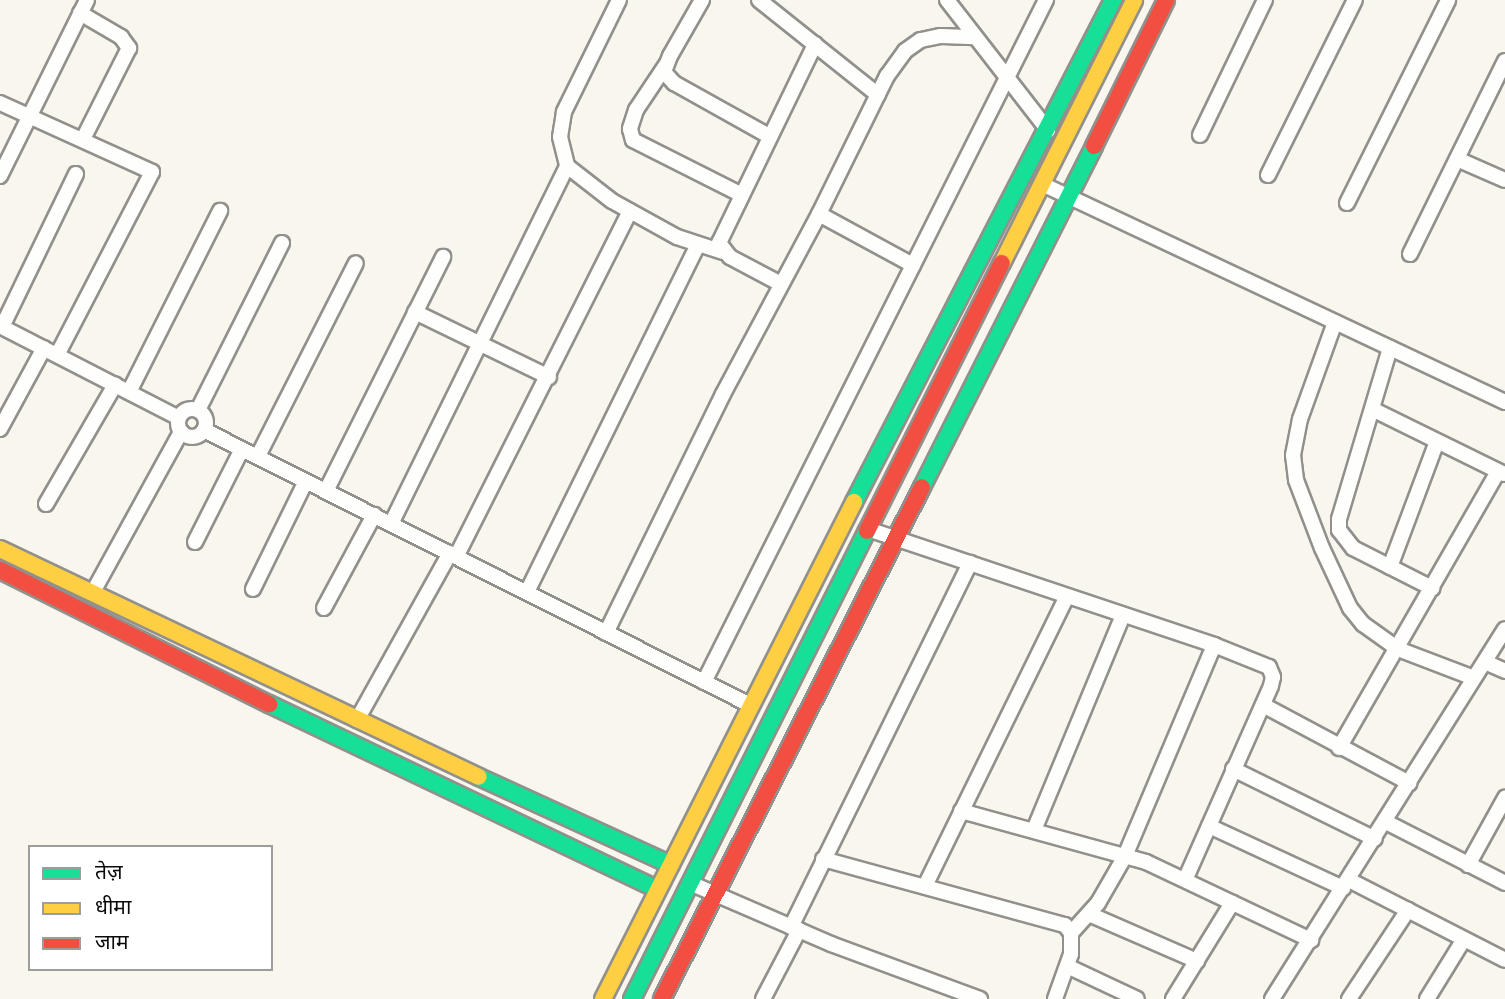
<!DOCTYPE html>
<html>
<head>
<meta charset="utf-8">
<style>
	body { margin:0 }
	#map { position:relative; width:1505px; height:999px; overflow:hidden; background:#f9f6ed; font-family:"Crimson Pro","Noto Sans Devanagari",serif }
	div>[style] { position:absolute }
	.roads { filter:drop-shadow(2px 0 #92908c) drop-shadow(-2px 0 #92908c) drop-shadow(0 2px #92908c) drop-shadow(0 -2px #92908c) }
	.street>* { height:14px; margin:-7px; padding:0 7px; transform-origin:7px; border-radius:7px; background:#fefefc }
	.street>.ring { margin:-7px; padding:0; box-sizing:content-box; background:none; border:14px solid #fefefc; border-radius:50% }
	.fast>* { height:16px; margin:-8px; padding:0 8px; transform-origin:8px; border-radius:8px; background:#16e098 }
	.slow>* { height:16px; margin:-8px; padding:0 8px; transform-origin:8px; border-radius:8px; background:#ffcf43 }
	.jam>* { height:16px; margin:-8px; padding:0 8px; transform-origin:8px; border-radius:8px; background:#f24e42 }
	span { translate:-50% -50%; white-space:nowrap; text-align:center; line-height:1.15; -webkit-text-stroke:7px #fff; paint-order:stroke }
	.legend { position:absolute; left:28px; top:845px; width:245px; height:126px; box-sizing:border-box; background:#fff; border:2px solid #9d9d9d; margin:0; padding:9px 12px; list-style:none; font-size:21px; color:#0a0a0a }
	.legend li { display:flex; align-items:center; gap:14px; height:35px }
	.legend b { width:35px; border:2px solid #9d9d9d }
</style>
</head>
<body>
<div id="map">
	<div class="roads">
		<div class="street">
			<i style="left:619px;top:0;width:125px;rotate:116.2deg"></i>
			<i style="left:564px;top:112px;width:25px;rotate:99deg"></i>
			<i style="left:560px;top:137px;width:30px;rotate:76deg"></i>
			<i style="left:567px;top:166px;width:57px;rotate:37.9deg"></i>
			<i style="left:612px;top:201px;width:74px;rotate:29deg"></i>
			<i style="left:677px;top:237px;width:48px;rotate:18.1deg"></i>
			<i style="left:702px;top:0;width:64px;rotate:119.7deg"></i>
			<i style="left:670px;top:56px;width:17px;rotate:111deg"></i>
			<i style="left:664px;top:72px;width:15px;rotate:48deg"></i>
			<i style="left:674px;top:83px;width:109px;rotate:29.2deg"></i>
			<i style="left:759px;top:0;width:152px;rotate:38.6deg"></i>
			<i style="left:947px;top:0;width:165px;rotate:52.2deg"></i>
			<i style="left:80px;top:13px;width:48px;rotate:30.3deg"></i>
			<i style="left:121px;top:37px;width:14px;rotate:54deg"></i>
			<i style="left:129px;top:48px;width:102px;rotate:116.8deg"></i>
			<i style="left:666px;top:65px;width:54px;rotate:123.7deg"></i>
			<i style="left:636px;top:110px;width:20px;rotate:108deg"></i>
			<i style="left:630px;top:129px;width:11px;rotate:75deg"></i>
			<i style="left:633px;top:140px;width:120px;rotate:26.8deg"></i>
			<i style="left:0;top:103px;width:167px;rotate:24.4deg"></i>
			<i style="left:152px;top:172px;width:206px;rotate:117.4deg"></i>
			<i style="left:1200px;top:135px;width:150px;rotate:-64.3deg"></i>
			<i style="left:1457px;top:159px;width:52px;rotate:23.6deg"></i>
			<i style="left:1268px;top:175px;width:195px;rotate:-63.6deg"></i>
			<i style="left:0;top:176px;width:196px;rotate:-63.7deg"></i>
			<i style="left:1042px;top:184px;width:512px;rotate:25.21deg"></i>
			<i style="left:1347px;top:203px;width:227px;rotate:-63.5deg"></i>
			<i style="left:819px;top:214px;width:107px;rotate:28.5deg"></i>
			<i style="left:1410px;top:254px;width:215px;rotate:-63.8deg"></i>
			<i style="left:781px;top:284px;width:58px;rotate:-152.1deg"></i>
			<i style="left:730px;top:257px;width:18px;rotate:-128deg"></i>
			<i style="left:719px;top:243px;width:221px;rotate:-64.2deg"></i>
			<i style="left:415px;top:312px;width:149px;rotate:25.9deg"></i>
			<i style="left:1335px;top:322px;width:103px;rotate:109.8deg"></i>
			<i style="left:1300px;top:419px;width:37px;rotate:101deg"></i>
			<i style="left:1293px;top:455px;width:25px;rotate:83deg"></i>
			<i style="left:1296px;top:480px;width:73px;rotate:69.1deg"></i>
			<i style="left:1322px;top:548px;width:66px;rotate:65deg"></i>
			<i style="left:1350px;top:608px;width:21px;rotate:51deg"></i>
			<i style="left:1363px;top:624px;width:43px;rotate:35.5deg"></i>
			<i style="left:1398px;top:649px;width:81px;rotate:20.9deg"></i>
			<i style="left:0;top:326px;width:201px;rotate:27.2deg"></i>
			<i style="left:2px;top:327px;width:170px;rotate:-64.2deg"></i>
			<i style="left:1390px;top:348px;width:178px;rotate:106.6deg"></i>
			<i style="left:1339px;top:519px;width:11px;rotate:90deg"></i>
			<i style="left:1339px;top:530px;width:23px;rotate:52deg"></i>
			<i style="left:1353px;top:548px;width:89px;rotate:26.9deg"></i>
			<i style="left:129px;top:392px;width:203px;rotate:-63.3deg"></i>
			<i class="ring" style="left:178px;top:409px;width:14px;height:14px"></i>
			<i style="left:1372px;top:409px;width:147px;rotate:26.2deg"></i>
			<i style="left:198px;top:410px;width:187px;rotate:-63.3deg"></i>
			<i style="left:0;top:429px;width:92px;rotate:-61.5deg"></i>
			<i style="left:204px;top:430px;width:611px;rotate:26.73deg"></i>
			<i style="left:258px;top:456px;width:216px;rotate:-63.1deg"></i>
			<i style="left:326px;top:491px;width:262px;rotate:-63.4deg"></i>
			<i style="left:46px;top:504px;width:138px;rotate:-59.9deg"></i>
			<i style="left:391px;top:524px;width:399px;rotate:-63.8deg"></i>
			<i style="left:868px;top:529px;width:365px;rotate:18.5deg"></i>
			<i style="left:1214px;top:645px;width:59px;rotate:21.8deg"></i>
			<i style="left:1269px;top:667px;width:11px;rotate:68deg"></i>
			<i style="left:1273px;top:677px;width:9px;rotate:103deg"></i>
			<i style="left:1271px;top:686px;width:212px;rotate:113.9deg"></i>
			<i style="left:195px;top:542px;width:104px;rotate:-63.2deg"></i>
			<i style="left:456px;top:557px;width:387px;rotate:-63.3deg"></i>
			<i style="left:1390px;top:567px;width:134px;rotate:-69.5deg"></i>
			<i style="left:253px;top:589px;width:120px;rotate:-63.9deg"></i>
			<i style="left:93px;top:592px;width:183px;rotate:-61.2deg"></i>
			<i style="left:527px;top:592px;width:386px;rotate:-63.8deg"></i>
			<i style="left:324px;top:608px;width:106px;rotate:-61.7deg"></i>
			<i style="left:606px;top:633px;width:266px;rotate:-63.9deg"></i>
			<i style="left:723px;top:394px;width:204px;rotate:-61.9deg"></i>
			<i style="left:819px;top:214px;width:154px;rotate:-63.8deg"></i>
			<i style="left:887px;top:76px;width:31px;rotate:-54deg"></i>
			<i style="left:905px;top:51px;width:19px;rotate:-35deg"></i>
			<i style="left:921px;top:40px;width:19px;rotate:-12deg"></i>
			<i style="left:940px;top:36px;width:35px;rotate:2deg"></i>
			<i style="left:1485px;top:662px;width:22px;rotate:24deg"></i>
			<i style="left:704px;top:682px;width:763px;rotate:-63.37deg"></i>
			<i style="left:1263px;top:705px;width:166px;rotate:28.1deg"></i>
			<i style="left:357px;top:720px;width:191px;rotate:-60.9deg"></i>
			<i style="left:1339px;top:748px;width:319px;rotate:-60.1deg"></i>
			<i style="left:1233px;top:769px;width:158px;rotate:26.2deg"></i>
			<i style="left:961px;top:811px;width:192px;rotate:15.4deg"></i>
			<i style="left:1146px;top:862px;width:183px;rotate:25.3deg"></i>
			<i style="left:1386px;top:822px;width:134px;rotate:27.1deg"></i>
			<i style="left:1209px;top:826px;width:148px;rotate:24.8deg"></i>
			<i style="left:1034px;top:830px;width:233px;rotate:-67.5deg"></i>
			<i style="left:823px;top:859px;width:251px;rotate:15.3deg"></i>
			<i style="left:1065px;top:925px;width:10px;rotate:53deg"></i>
			<i style="left:1071px;top:933px;width:21px;rotate:90deg"></i>
			<i style="left:1071px;top:954px;width:48px;rotate:109.6deg"></i>
			<i style="left:1468px;top:865px;width:77px;rotate:-61.1deg"></i>
			<i style="left:1349px;top:880px;width:175px;rotate:27.1deg"></i>
			<i style="left:690px;top:883px;width:154px;rotate:23.4deg"></i>
			<i style="left:831px;top:944px;width:159px;rotate:20.3deg"></i>
			<i style="left:925px;top:886px;width:323px;rotate:-63.9deg"></i>
			<i style="left:1089px;top:914px;width:118px;rotate:23.5deg"></i>
			<i style="left:791px;top:927px;width:406px;rotate:-63.8deg"></i>
			<i style="left:1071px;top:933px;width:40px;rotate:-48deg"></i>
			<i style="left:1098px;top:903px;width:54px;rotate:-60.1deg"></i>
			<i style="left:1125px;top:856px;width:229px;rotate:-67.1deg"></i>
			<i style="left:1067px;top:966px;width:77px;rotate:25.2deg"></i>
			<i style="left:763px;top:999px;width:78px;rotate:-62.4deg"></i>
			<i style="left:1173px;top:999px;width:113px;rotate:-58.4deg"></i>
			<i style="left:1272px;top:999px;width:437px;rotate:-57.8deg"></i>
			<i style="left:1349px;top:999px;width:107px;rotate:-56.5deg"></i>
			<i style="left:1427px;top:999px;width:70px;rotate:-58.3deg"></i>
		</div>
		<div class="fast">
			<i style="left:922px;top:487px;width:382px;rotate:-63.2deg"></i>
			<i style="left:854px;top:502px;width:565px;rotate:-62.71deg"></i>
			<i style="left:269px;top:704px;width:430px;rotate:25.5deg"></i>
			<i style="left:479px;top:777px;width:211px;rotate:24.6deg"></i>
			<i style="left:632px;top:999px;width:524px;rotate:-63.34deg"></i>
		</div>
		<div class="slow">
			<i style="left:1002px;top:263px;width:294px;rotate:-63.3deg"></i>
			<i style="left:0;top:549px;width:530px;rotate:25.45deg"></i>
			<i style="left:603px;top:999px;width:557px;rotate:-63.2deg"></i>
		</div>
		<div class="jam">
			<i style="left:1094px;top:146px;width:163px;rotate:-63.7deg"></i>
			<i style="left:867px;top:531px;width:300px;rotate:-63.3deg"></i>
			<i style="left:0;top:570px;width:301px;rotate:26.5deg"></i>
			<i style="left:662px;top:999px;width:574px;rotate:-63.08deg"></i>
		</div>
	</div>
	<ul class="legend">
	<li><b style="height:9px;background:#16e098"></b>तेज़</li>
	<li><b style="height:9px;background:#ffcf43"></b>धीमा</li>
	<li><b style="height:9px;background:#f24e42"></b>जाम</li>
	</ul>
</div>
</body>
</html>
